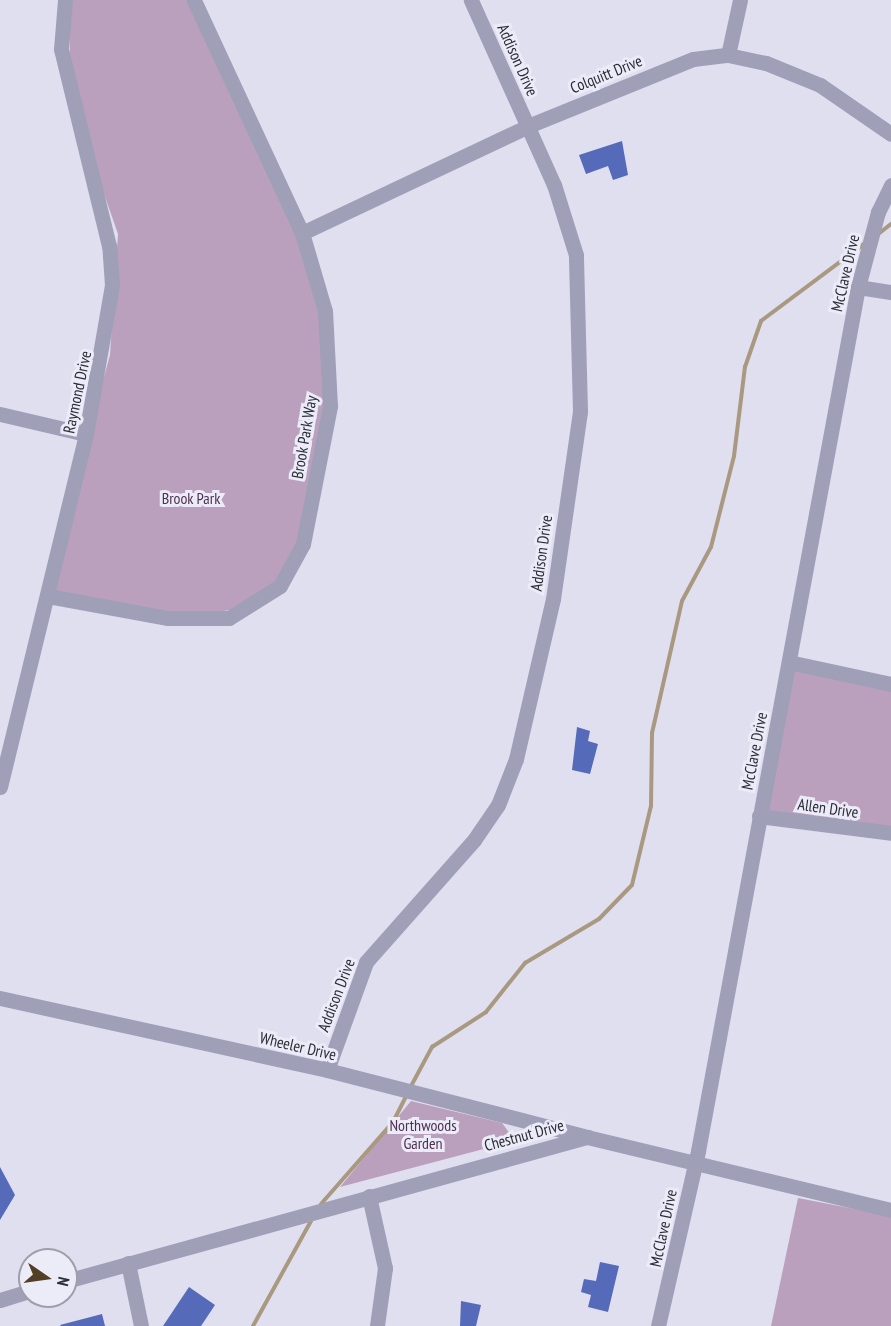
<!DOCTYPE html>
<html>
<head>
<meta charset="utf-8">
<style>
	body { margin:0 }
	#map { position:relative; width:891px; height:1326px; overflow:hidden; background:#e0dff0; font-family:"PT Sans Narrow",sans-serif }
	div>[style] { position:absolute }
	.green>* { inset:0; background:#baa0bd }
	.stream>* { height:4px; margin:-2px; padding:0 2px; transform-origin:2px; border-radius:2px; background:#aa9981 }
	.building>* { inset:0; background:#556ab8 }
	.minor>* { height:15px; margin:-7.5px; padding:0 7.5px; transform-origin:7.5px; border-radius:7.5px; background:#9f9fb8 }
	span { translate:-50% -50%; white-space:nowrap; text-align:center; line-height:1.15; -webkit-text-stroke:6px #ecebf8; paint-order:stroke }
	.street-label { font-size:16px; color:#2a2c36 }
	.park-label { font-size:16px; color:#4e3151 }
	.north { position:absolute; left:18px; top:1248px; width:60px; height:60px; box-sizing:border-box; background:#ecebf8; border:2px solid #9e9faa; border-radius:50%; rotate:103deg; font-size:16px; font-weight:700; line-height:24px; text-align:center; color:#2a2c36 }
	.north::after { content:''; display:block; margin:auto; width:21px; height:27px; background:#524024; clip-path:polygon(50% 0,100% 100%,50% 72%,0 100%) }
</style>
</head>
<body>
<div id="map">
	<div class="green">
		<i style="clip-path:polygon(69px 0,193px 0,269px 167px,328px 318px,331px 406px,296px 562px,247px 608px,175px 617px,45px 593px,110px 355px,118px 234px,87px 145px,70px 61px)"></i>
		<i style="clip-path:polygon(788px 666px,891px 684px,891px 832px,757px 819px)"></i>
		<i style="clip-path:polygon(411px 1101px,502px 1123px,511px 1135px,495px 1146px,340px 1187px)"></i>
		<i style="clip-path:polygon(798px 1198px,891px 1216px,891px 1326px,771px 1326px)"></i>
	</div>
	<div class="stream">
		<i style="left:877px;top:235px;width:18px;rotate:-38deg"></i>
		<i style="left:410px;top:1088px;width:47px;rotate:-61.8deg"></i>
		<i style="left:432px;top:1047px;width:64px;rotate:-32.9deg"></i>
		<i style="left:486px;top:1012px;width:63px;rotate:-51.5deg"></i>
		<i style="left:525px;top:963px;width:86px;rotate:-30.7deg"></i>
		<i style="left:599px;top:919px;width:47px;rotate:-45.9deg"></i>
		<i style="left:632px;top:885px;width:81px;rotate:-76.5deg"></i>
		<i style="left:651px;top:806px;width:73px;rotate:-89.2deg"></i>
		<i style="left:652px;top:733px;width:135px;rotate:-77.2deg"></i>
		<i style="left:682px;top:601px;width:61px;rotate:-61.8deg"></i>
		<i style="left:711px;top:547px;width:94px;rotate:-75.8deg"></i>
		<i style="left:734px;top:456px;width:90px;rotate:-83deg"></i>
		<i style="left:745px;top:367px;width:49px;rotate:-70.8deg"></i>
		<i style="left:761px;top:321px;width:129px;rotate:-36.8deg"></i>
		<i style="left:321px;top:1204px;width:109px;rotate:-48.7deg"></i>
		<i style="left:393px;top:1122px;width:30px;rotate:-63deg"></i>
		<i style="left:253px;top:1326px;width:120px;rotate:-61.1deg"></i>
	</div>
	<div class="building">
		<i style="clip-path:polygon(622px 141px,628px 175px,613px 180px,608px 166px,586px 174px,579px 155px)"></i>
		<i style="clip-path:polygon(577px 727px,590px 731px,588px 741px,598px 744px,590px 774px,572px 770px)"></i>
		<i style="clip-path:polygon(0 1167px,15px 1195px,0 1220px)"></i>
		<i style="clip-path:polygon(600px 1262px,619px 1266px,608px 1312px,588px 1307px,591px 1295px,581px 1292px,584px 1279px,596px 1281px)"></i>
		<i style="clip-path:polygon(189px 1287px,215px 1305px,201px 1326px,163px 1326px)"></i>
		<i style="clip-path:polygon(461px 1301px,481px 1305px,476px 1326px,460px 1326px)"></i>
		<i style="clip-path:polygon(102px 1314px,105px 1326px,61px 1326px,60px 1325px)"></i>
	</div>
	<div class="minor">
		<i style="left:728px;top:55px;width:56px;rotate:-77.7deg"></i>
		<i style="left:302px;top:233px;width:250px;rotate:-25.3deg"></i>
		<i style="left:528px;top:126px;width:178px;rotate:-22.1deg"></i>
		<i style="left:693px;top:59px;width:35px;rotate:-7deg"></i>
		<i style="left:728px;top:55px;width:39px;rotate:12deg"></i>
		<i style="left:766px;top:63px;width:58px;rotate:22.2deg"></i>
		<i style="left:820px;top:85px;width:86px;rotate:34.6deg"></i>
		<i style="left:858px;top:287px;width:33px;rotate:9deg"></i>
		<i style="left:0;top:414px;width:88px;rotate:13.1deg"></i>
		<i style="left:48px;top:596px;width:122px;rotate:10.4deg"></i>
		<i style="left:168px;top:618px;width:61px"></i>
		<i style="left:229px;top:618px;width:60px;rotate:-32.1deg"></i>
		<i style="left:280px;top:586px;width:48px;rotate:-61.3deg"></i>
		<i style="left:303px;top:544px;width:141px;rotate:-78.9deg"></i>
		<i style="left:330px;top:406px;width:95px;rotate:-93deg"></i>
		<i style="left:325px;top:311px;width:81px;rotate:-106.4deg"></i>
		<i style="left:302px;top:233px;width:257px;rotate:-114.9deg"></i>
		<i style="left:789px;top:662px;width:104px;rotate:12.2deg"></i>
		<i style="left:0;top:787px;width:363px;rotate:-76.3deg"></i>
		<i style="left:86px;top:434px;width:151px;rotate:-80.1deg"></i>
		<i style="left:112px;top:285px;width:39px;rotate:-94deg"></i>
		<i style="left:109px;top:246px;width:203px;rotate:-103.7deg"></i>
		<i style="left:61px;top:49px;width:49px;rotate:-85.3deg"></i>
		<i style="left:759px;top:816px;width:133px;rotate:7.3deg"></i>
		<i style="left:0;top:998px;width:335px;rotate:12.4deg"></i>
		<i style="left:327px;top:1070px;width:265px;rotate:14.4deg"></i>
		<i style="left:327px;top:1070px;width:115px;rotate:-70.1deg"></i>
		<i style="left:366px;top:962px;width:163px;rotate:-48.5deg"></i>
		<i style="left:474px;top:840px;width:42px;rotate:-55.6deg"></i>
		<i style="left:498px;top:805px;width:49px;rotate:-68.6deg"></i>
		<i style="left:516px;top:759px;width:164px;rotate:-77deg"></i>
		<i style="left:553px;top:599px;width:190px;rotate:-81.8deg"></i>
		<i style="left:580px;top:411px;width:156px;rotate:-91.5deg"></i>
		<i style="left:576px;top:255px;width:73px;rotate:-107.4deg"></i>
		<i style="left:554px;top:185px;width:203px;rotate:-114.2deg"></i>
		<i style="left:369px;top:1196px;width:74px;rotate:77.5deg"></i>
		<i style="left:385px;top:1268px;width:59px;rotate:97.9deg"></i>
		<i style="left:128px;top:1263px;width:64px;rotate:78.3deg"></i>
		<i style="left:66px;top:1281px;width:541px;rotate:-15.45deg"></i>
		<i style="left:587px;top:1137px;width:313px;rotate:13.5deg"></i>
		<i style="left:0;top:1300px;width:31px;rotate:-17deg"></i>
		<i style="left:658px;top:1326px;width:180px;rotate:-77.1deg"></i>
		<i style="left:698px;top:1151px;width:879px;rotate:-79.51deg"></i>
		<i style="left:858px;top:287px;width:78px;rotate:-75.1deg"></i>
		<i style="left:878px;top:212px;width:30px;rotate:-64deg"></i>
	</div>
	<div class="street-label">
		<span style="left:518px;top:60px;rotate:66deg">Addison Drive</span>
		<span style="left:606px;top:74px;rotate:-22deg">Colquitt Drive</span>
		<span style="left:845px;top:273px;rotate:-77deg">McClave Drive</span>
		<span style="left:77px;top:392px;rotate:-78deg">Raymond Drive</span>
		<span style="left:304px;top:437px;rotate:-80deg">Brook Park Way</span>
		<span style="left:541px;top:553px;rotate:-82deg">Addison Drive</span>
		<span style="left:754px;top:751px;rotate:-79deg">McClave Drive</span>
		<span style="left:828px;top:808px;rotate:8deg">Allen Drive</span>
		<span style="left:336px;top:995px;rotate:-69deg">Addison Drive</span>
		<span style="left:298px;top:1046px;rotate:13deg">Wheeler Drive</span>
		<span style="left:524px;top:1135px;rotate:-15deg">Chestnut Drive</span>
		<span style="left:663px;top:1228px;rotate:-78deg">McClave Drive</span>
	</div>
	<div class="park-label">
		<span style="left:191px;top:498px">Brook Park</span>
		<span style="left:423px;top:1134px">Northwoods<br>Garden</span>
	</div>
	<div class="north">N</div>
</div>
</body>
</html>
